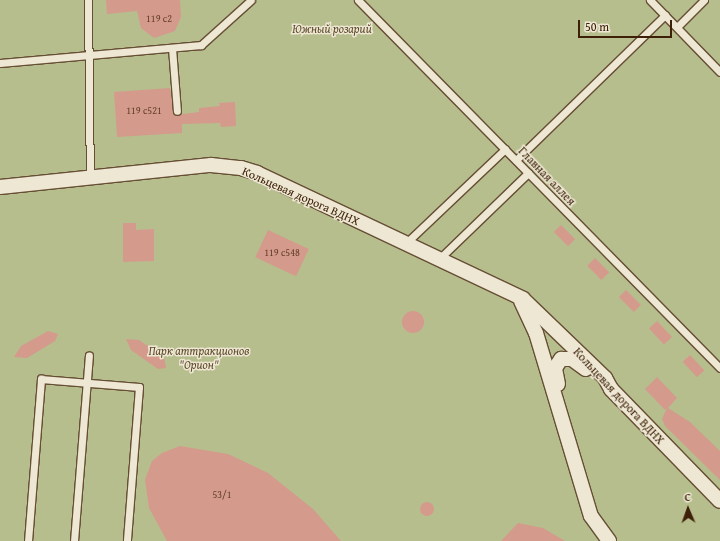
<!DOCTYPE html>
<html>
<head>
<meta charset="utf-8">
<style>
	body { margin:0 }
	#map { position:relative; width:720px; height:541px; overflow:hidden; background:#e3dabc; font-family:"Gentium Book Plus",serif }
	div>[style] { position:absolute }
	.green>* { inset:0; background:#b7be8e; transform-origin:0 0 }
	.building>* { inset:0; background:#d49a8b; transform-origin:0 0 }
	.round { border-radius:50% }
	.roads { filter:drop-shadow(1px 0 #664e34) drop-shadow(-1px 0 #664e34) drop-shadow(0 1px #664e34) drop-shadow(0 -1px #664e34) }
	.service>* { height:7px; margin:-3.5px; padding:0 3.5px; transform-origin:3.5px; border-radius:3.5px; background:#ede7d3 }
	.minor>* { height:14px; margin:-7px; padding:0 7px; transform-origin:7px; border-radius:7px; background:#ede7d3 }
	span { translate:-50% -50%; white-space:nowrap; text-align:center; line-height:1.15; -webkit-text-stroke:3px #ede7d3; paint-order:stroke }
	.number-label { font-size:10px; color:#633e28 }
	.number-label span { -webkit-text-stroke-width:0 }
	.park-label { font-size:12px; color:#5c4829; font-style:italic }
	.street-label { font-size:12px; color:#3d2007 }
	.north { position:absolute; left:668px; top:489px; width:40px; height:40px; -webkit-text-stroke:3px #ede7d3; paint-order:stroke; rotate:358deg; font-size:11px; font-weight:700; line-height:16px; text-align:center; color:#3d2007 }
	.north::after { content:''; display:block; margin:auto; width:14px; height:18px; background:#3d2007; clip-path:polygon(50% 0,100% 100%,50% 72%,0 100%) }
	.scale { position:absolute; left:578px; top:20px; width:94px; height:18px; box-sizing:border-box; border:2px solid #3d2007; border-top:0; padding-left:5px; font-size:12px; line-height:14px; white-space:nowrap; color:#3d2007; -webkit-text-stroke:3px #ede7d3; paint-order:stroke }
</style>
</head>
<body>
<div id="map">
	<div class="green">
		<i style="left:0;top:0;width:720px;height:541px"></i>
	</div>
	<div class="building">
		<i style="clip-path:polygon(106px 0,180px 0,181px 17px,175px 31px,154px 38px,141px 28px,137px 11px,107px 14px)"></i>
		<i style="clip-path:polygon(170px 88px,175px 115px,199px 112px,199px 108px,220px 106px,219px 103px,235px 102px,236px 126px,221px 127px,220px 123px,182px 124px,182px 133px,117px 137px,114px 92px)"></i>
		<i style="clip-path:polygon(123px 223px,136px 223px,136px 230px,154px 229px,154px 261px,123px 262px)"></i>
		<i style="left:561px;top:225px;width:20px;height:10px;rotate:45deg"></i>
		<i style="left:268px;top:230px;width:45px;height:30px;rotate:25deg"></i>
		<i style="left:595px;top:258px;width:20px;height:11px;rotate:45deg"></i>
		<i style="left:626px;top:290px;width:21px;height:10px;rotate:45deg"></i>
		<i class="round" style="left:402px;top:311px;width:22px;height:22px"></i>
		<i style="left:657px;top:321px;width:22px;height:11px;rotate:47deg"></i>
		<i style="clip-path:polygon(48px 331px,58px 334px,55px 341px,27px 358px,14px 357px,21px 346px)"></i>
		<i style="clip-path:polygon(126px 339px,139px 340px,164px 357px,166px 368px,158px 369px,131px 350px)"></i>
		<i style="left:690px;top:355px;width:21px;height:10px;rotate:47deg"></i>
		<i style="clip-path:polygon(657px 377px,677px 398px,668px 408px,690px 422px,720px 451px,720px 480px,665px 426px,662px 419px,667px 408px,665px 410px,645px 389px)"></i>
		<i style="clip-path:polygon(180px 446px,228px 454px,268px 473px,313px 509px,341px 541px,167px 541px,149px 508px,145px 480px,152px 461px,162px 453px)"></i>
		<i class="round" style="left:420px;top:502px;width:14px;height:14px"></i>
		<i style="clip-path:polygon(518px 523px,543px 528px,565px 541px,501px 541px)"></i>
	</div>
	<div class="roads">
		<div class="service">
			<i style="left:88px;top:0;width:178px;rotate:89.4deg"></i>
			<i style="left:358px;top:0;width:516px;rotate:45.47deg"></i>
			<i style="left:650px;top:0;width:100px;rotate:45.8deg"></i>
			<i style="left:677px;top:27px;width:38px;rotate:-45deg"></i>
			<i style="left:172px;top:48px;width:63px;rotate:85.5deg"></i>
			<i style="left:0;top:63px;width:202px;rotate:-5.1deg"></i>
			<i style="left:201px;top:45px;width:67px;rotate:-42deg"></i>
			<i style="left:516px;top:160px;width:208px;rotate:-44.2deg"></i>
			<i style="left:405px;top:244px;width:138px;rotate:-43.5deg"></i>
			<i style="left:439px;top:259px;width:124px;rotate:-44deg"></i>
			<i style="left:28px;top:541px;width:163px;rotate:-85.4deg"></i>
			<i style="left:41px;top:379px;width:98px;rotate:4.7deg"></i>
			<i style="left:139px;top:387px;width:154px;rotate:94.5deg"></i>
			<i style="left:74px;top:541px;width:186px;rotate:-85.4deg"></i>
		</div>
		<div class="minor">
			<i style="left:0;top:187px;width:212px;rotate:-6deg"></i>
			<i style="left:211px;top:165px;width:30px;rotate:6deg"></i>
			<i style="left:241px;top:168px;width:17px;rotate:17deg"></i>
			<i style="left:257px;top:173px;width:294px;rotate:25.3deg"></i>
			<i style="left:523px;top:299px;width:114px;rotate:43.9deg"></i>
			<i style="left:605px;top:378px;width:13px;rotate:61deg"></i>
			<i style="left:611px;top:389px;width:156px;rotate:45.8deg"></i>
			<i style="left:521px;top:301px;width:35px;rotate:65deg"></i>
			<i style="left:536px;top:333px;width:191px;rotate:73.3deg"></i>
			<i style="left:591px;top:516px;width:31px;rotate:54deg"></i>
			<i style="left:558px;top:384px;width:16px;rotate:-101deg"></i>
			<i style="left:555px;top:368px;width:11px;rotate:-56deg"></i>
			<i style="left:561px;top:359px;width:11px"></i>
			<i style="left:572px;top:359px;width:17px;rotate:36deg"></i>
		</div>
	</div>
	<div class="number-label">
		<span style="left:159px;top:19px">119 с2</span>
		<span style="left:144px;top:111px">119 с521</span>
		<span style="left:282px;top:253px">119 с548</span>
		<span style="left:222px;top:495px">53/1</span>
	</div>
	<div class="park-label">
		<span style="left:332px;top:29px">Южный розарий</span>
		<span style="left:199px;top:358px">Парк аттракционов<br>"Орион"</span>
	</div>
	<div class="street-label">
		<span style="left:547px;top:176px;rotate:46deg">Главная аллея</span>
		<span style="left:301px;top:196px;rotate:24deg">Кольцевая дорога ВДНХ</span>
		<span style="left:619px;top:396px;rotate:47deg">Кольцевая дорога ВДНХ</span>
	</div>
	<div class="north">С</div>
	<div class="scale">50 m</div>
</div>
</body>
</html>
